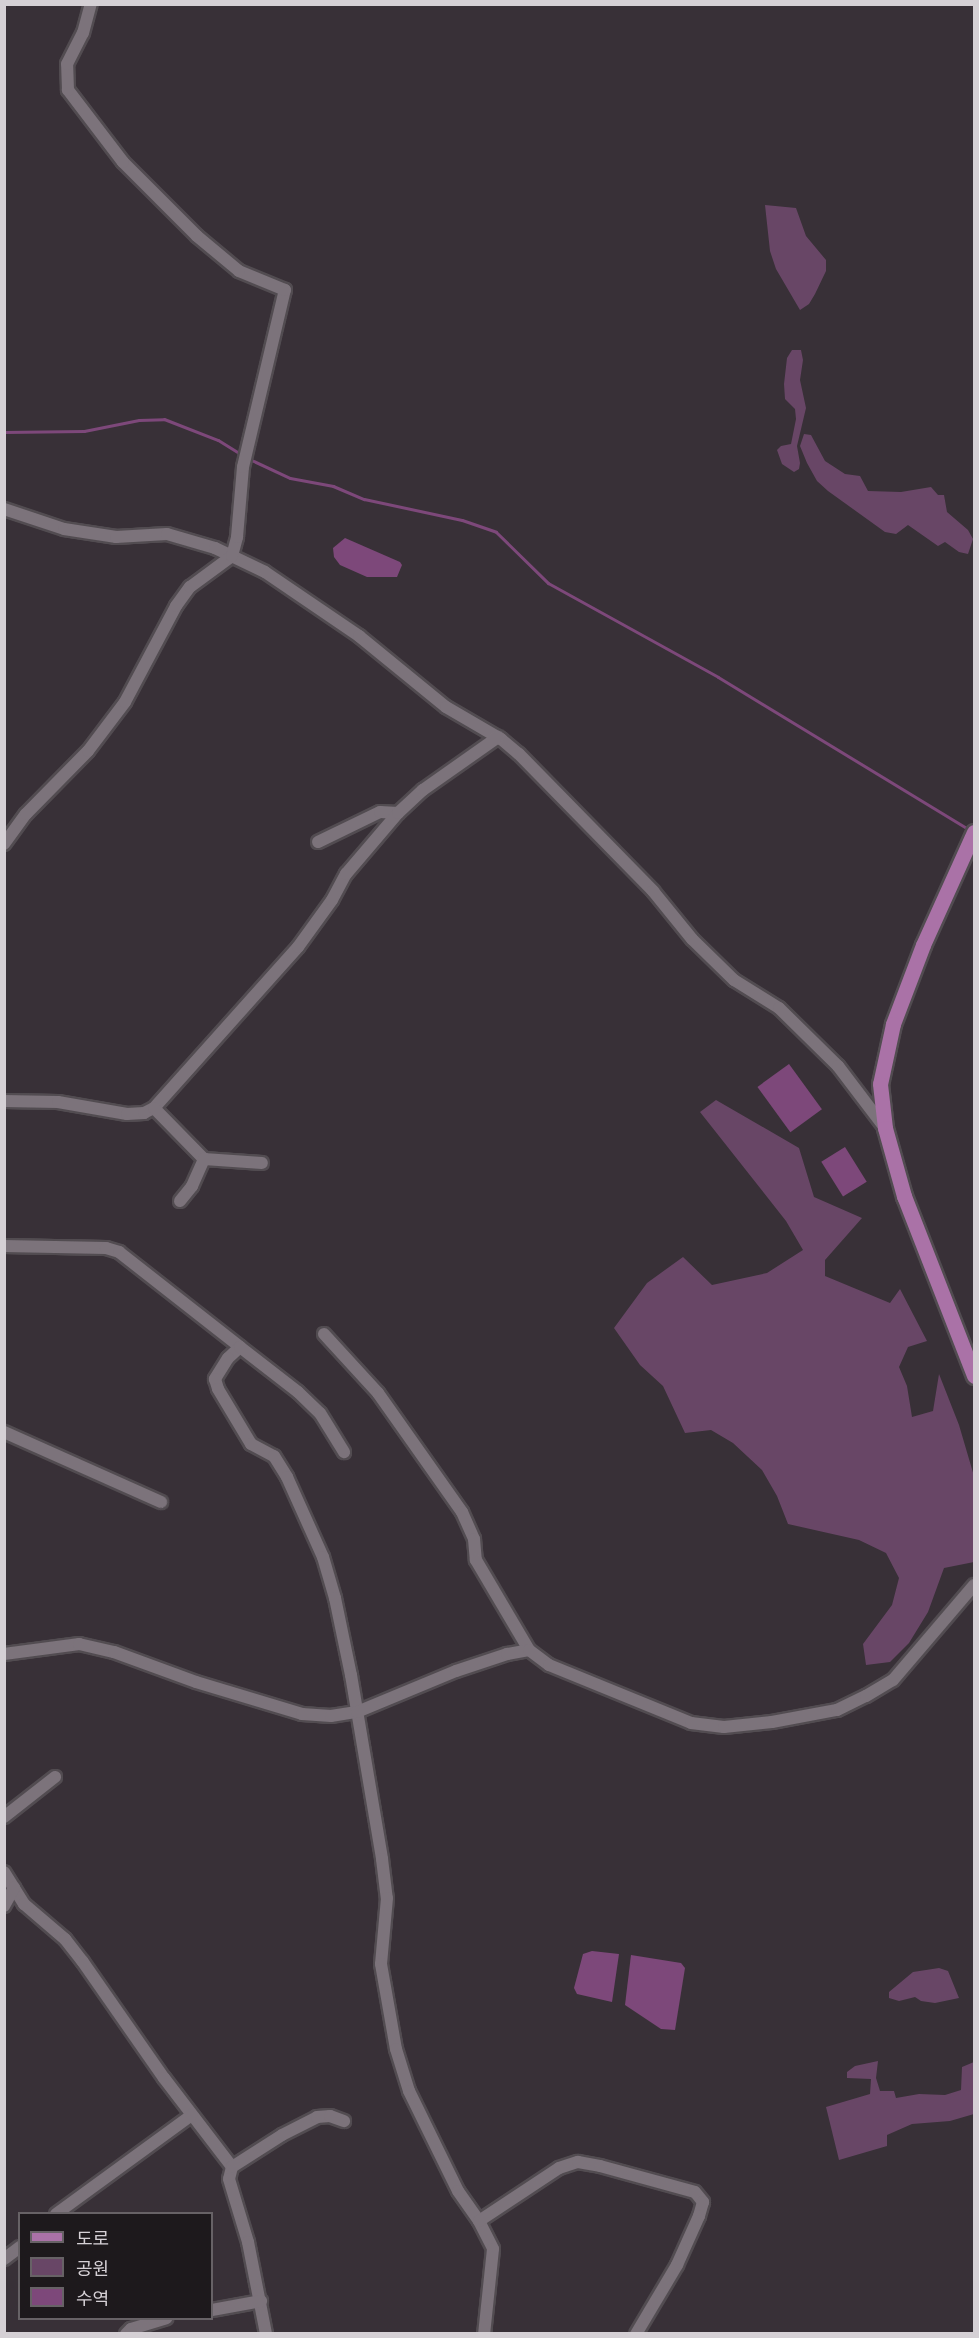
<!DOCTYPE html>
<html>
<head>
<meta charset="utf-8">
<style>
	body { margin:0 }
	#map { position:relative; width:979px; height:2338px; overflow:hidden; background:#383037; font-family:"Fira Sans","Noto Sans KR",sans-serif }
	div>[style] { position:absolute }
	.green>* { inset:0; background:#684666 }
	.water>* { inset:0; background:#7d487a; transform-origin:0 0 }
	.stream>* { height:3px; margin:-1.5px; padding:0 1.5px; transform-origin:1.5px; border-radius:1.5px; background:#7d487a }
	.roads { filter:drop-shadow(2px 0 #524c51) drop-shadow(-2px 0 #524c51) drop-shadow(0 2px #524c51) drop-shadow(0 -2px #524c51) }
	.minor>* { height:12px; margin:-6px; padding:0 6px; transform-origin:6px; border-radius:6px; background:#7c737b }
	.major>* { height:15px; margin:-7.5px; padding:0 7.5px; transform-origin:7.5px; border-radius:7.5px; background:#aa72a7 }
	span { translate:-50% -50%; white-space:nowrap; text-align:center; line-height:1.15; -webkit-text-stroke:4.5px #1d191c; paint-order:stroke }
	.frame { position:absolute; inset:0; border:6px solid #d5d0d5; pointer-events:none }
	.legend { position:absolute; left:18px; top:2212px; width:195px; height:108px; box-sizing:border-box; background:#1d191c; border:2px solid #676266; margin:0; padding:8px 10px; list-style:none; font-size:18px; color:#d5d0d5 }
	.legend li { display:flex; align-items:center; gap:12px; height:30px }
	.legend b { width:30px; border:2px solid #676266 }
</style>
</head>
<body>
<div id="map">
	<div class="green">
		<i style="clip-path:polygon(765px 205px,796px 208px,806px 236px,826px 260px,826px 271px,815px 294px,809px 304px,800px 310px,776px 269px,770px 251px)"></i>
		<i style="clip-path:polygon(792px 350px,801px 350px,803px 360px,800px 380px,806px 408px,797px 446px,800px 463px,799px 469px,794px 472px,782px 464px,777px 450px,781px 446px,791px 444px,796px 419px,795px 409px,785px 399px,784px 384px,787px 358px)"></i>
		<i style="clip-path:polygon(804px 434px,811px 435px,825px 461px,845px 474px,860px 476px,868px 491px,901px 492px,931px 487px,938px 495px,944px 495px,947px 512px,968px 530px,973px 539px,968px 554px,959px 552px,945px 542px,938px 546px,908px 525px,896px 534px,885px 532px,828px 491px,817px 481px,807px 463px,800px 446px)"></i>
		<i style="clip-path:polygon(716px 1100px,799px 1148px,814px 1197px,862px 1218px,825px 1260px,825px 1276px,890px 1303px,900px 1289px,927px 1341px,908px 1347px,899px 1367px,907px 1386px,912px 1417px,933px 1411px,939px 1374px,959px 1425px,974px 1476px,974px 1562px,944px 1568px,928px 1612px,909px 1643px,890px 1662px,866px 1665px,863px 1644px,892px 1605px,899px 1578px,886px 1553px,859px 1540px,788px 1524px,777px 1496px,762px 1470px,733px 1443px,711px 1430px,685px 1433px,663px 1386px,640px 1365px,614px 1328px,647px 1283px,683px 1257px,712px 1285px,767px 1273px,803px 1250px,786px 1221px,700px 1112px)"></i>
		<i style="clip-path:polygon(939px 1968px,948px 1971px,959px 1998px,935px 2003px,921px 2001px,915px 1997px,899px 2001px,889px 1998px,889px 1992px,913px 1972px)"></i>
		<i style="clip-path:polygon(878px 2061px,876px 2078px,880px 2091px,894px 2091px,896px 2098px,919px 2094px,945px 2095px,961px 2090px,962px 2067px,974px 2062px,974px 2114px,950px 2121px,912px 2124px,887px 2135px,887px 2146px,839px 2160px,826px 2107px,870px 2094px,871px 2079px,847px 2078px,847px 2072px,855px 2066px)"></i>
	</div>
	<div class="water">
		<i style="clip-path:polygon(345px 538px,400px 562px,402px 565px,397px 577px,367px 577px,340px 565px,334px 557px,333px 548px)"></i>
		<i style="left:789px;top:1064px;width:56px;height:39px;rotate:54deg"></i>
		<i style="left:845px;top:1147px;width:41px;height:28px;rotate:58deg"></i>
		<i style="clip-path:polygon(592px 1951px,619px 1954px,612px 2002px,577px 1994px,574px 1988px,583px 1954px)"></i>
		<i style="clip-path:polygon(631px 1955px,681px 1963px,685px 1968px,675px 2030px,661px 2029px,625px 2005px)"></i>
	</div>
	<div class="stream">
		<i style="left:4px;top:432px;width:80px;rotate:-0.7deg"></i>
		<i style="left:84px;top:431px;width:56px;rotate:-11.3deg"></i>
		<i style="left:139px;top:420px;width:25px;rotate:-2deg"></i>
		<i style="left:164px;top:419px;width:58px;rotate:21.3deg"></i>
		<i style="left:218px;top:440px;width:28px;rotate:32deg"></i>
		<i style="left:247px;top:458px;width:47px;rotate:24.9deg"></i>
		<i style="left:290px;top:478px;width:44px;rotate:10.5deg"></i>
		<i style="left:333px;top:486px;width:34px;rotate:23deg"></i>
		<i style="left:364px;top:499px;width:100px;rotate:12.1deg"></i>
		<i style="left:462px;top:520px;width:36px;rotate:19deg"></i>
		<i style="left:496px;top:532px;width:73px;rotate:44.4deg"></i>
		<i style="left:548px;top:583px;width:194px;rotate:28.9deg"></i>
		<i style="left:718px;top:677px;width:296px;rotate:31.3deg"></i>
	</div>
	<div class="roads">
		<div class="minor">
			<i style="left:4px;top:509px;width:63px;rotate:18.4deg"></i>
			<i style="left:64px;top:529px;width:53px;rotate:8.7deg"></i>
			<i style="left:116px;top:537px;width:51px;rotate:-3.4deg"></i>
			<i style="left:167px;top:534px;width:50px;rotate:16.3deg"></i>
			<i style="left:215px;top:548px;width:55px;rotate:25.6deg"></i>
			<i style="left:265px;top:572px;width:114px;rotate:34.2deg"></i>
			<i style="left:359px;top:636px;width:112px;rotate:39.2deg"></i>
			<i style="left:446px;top:707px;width:64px;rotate:30.2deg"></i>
			<i style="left:501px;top:739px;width:23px;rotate:40deg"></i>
			<i style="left:519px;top:754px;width:192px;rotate:45.6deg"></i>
			<i style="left:653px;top:891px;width:62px;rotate:50.9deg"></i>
			<i style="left:692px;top:939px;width:59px;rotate:44.3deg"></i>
			<i style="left:734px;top:980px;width:53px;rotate:31.9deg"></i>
			<i style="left:779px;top:1008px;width:83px;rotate:44.5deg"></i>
			<i style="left:838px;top:1066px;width:78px;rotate:52.8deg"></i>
			<i style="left:318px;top:842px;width:69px;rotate:-25.8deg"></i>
			<i style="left:380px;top:812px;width:18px;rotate:3deg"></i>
			<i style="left:4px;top:844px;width:37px;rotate:-54deg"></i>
			<i style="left:26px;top:814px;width:88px;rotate:-45.5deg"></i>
			<i style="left:88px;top:751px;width:61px;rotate:-52.9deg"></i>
			<i style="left:125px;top:702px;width:109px;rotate:-62deg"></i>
			<i style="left:176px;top:606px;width:24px;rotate:-54deg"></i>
			<i style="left:190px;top:587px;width:52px;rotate:-36.4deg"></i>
			<i style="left:232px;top:556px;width:20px;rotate:-75deg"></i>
			<i style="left:237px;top:537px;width:70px;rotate:-85.1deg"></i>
			<i style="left:243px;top:467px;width:182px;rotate:-76.7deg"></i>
			<i style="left:285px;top:290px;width:50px;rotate:-157.6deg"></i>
			<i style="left:239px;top:271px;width:55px;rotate:-140.2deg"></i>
			<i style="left:197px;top:236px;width:105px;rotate:-135deg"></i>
			<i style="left:123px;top:162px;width:91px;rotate:-127.4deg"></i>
			<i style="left:68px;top:90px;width:26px;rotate:-92deg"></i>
			<i style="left:67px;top:64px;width:35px;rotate:-63deg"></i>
			<i style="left:83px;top:33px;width:30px;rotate:-75deg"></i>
			<i style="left:4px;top:1101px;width:54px;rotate:1.1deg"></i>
			<i style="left:58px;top:1102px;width:70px;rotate:9.9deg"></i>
			<i style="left:127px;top:1114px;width:17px;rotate:-3deg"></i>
			<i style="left:144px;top:1113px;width:11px;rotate:-27deg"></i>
			<i style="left:154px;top:1108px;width:216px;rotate:-48.2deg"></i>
			<i style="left:298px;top:947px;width:58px;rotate:-54.1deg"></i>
			<i style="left:332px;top:900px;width:30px;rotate:-62deg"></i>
			<i style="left:346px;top:874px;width:80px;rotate:-49.6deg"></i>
			<i style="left:398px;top:813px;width:34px;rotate:-43deg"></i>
			<i style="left:423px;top:790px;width:92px;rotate:-35.2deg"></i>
			<i style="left:154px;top:1108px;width:71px;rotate:45.6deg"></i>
			<i style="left:204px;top:1159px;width:58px;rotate:3.9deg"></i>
			<i style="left:180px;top:1201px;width:19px;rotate:-51deg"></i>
			<i style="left:192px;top:1186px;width:30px;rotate:-66deg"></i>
			<i style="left:4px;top:1246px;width:102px;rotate:1.1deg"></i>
			<i style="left:106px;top:1248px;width:14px;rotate:17deg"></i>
			<i style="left:119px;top:1252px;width:154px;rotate:38.1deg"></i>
			<i style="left:240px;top:1347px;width:16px;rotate:137deg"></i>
			<i style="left:228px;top:1358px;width:25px;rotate:122deg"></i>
			<i style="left:215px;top:1379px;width:10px;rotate:73deg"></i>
			<i style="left:218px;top:1389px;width:64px;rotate:59deg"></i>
			<i style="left:251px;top:1444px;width:26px;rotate:28deg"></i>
			<i style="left:274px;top:1456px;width:25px;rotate:58deg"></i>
			<i style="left:287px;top:1477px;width:88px;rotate:65.8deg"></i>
			<i style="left:323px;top:1557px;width:43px;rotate:73.7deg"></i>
			<i style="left:335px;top:1598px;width:79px;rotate:78.3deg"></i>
			<i style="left:351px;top:1675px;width:187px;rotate:80.4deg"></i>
			<i style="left:382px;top:1859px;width:39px;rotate:83deg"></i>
			<i style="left:387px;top:1898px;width:66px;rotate:95.2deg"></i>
			<i style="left:381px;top:1964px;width:86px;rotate:80deg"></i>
			<i style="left:396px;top:2049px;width:44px;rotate:72.8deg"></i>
			<i style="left:409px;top:2091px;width:111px;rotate:63.9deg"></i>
			<i style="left:458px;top:2191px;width:37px;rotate:55deg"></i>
			<i style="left:479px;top:2221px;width:31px;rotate:63deg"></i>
			<i style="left:493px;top:2249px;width:85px;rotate:96deg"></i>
			<i style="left:324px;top:1334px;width:80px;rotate:47.5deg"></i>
			<i style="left:378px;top:1393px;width:146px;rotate:54.8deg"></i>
			<i style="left:462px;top:1512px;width:30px;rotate:66deg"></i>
			<i style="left:474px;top:1539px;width:21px;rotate:85deg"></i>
			<i style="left:476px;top:1560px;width:104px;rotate:59.5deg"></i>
			<i style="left:240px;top:1347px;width:73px;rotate:37.8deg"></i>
			<i style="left:298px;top:1392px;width:30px;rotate:44deg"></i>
			<i style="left:320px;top:1413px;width:46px;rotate:58.4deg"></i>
			<i style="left:4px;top:1432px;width:172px;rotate:24deg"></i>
			<i style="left:4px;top:1654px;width:76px;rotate:-7.6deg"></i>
			<i style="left:79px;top:1644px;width:36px;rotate:13deg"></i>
			<i style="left:114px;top:1652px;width:87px;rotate:20.1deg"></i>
			<i style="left:196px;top:1682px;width:111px;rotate:16.8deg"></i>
			<i style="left:302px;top:1714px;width:29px;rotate:4deg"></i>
			<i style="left:331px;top:1716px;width:26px;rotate:-9deg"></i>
			<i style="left:357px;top:1712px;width:107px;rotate:-22.5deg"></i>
			<i style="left:456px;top:1671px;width:54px;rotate:-18.4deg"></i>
			<i style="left:507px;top:1654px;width:22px;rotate:-10deg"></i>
			<i style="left:529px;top:1650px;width:25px;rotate:37deg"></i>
			<i style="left:549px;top:1665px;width:153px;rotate:22.2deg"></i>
			<i style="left:691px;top:1723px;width:33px;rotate:7deg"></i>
			<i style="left:724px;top:1727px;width:48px;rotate:-5.9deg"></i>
			<i style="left:772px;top:1722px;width:66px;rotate:-10.5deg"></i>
			<i style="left:837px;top:1710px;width:32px;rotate:-26deg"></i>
			<i style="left:866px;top:1696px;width:31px;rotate:-31deg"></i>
			<i style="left:893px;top:1680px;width:125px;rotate:-49.5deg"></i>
			<i style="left:4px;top:1817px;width:65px;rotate:-38.1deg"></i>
			<i style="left:4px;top:1872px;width:38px;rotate:58deg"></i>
			<i style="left:24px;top:1904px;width:54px;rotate:40.5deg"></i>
			<i style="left:65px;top:1939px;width:29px;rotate:52deg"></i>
			<i style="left:83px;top:1962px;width:141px;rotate:55.1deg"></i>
			<i style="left:164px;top:2078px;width:112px;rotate:52.6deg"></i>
			<i style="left:232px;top:2167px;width:12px;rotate:104deg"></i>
			<i style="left:229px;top:2179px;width:66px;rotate:73.2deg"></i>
			<i style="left:248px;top:2242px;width:94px;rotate:78.9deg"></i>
			<i style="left:4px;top:1906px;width:21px;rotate:-61deg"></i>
			<i style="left:232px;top:2167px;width:59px;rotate:-32.6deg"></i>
			<i style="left:282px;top:2135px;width:39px;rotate:-27deg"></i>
			<i style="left:317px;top:2117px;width:13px;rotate:-4deg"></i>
			<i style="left:330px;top:2116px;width:15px;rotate:20deg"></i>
			<i style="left:56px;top:2214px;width:168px;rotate:-36.1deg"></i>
			<i style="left:479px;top:2221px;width:96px;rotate:-33.5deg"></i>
			<i style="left:559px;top:2168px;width:20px;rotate:-18deg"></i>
			<i style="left:578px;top:2162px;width:22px;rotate:10deg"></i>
			<i style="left:600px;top:2166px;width:98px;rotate:15.3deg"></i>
			<i style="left:695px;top:2192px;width:13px;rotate:51deg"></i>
			<i style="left:703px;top:2202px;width:15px;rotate:106deg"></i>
			<i style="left:699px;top:2216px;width:54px;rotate:114.2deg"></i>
			<i style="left:677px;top:2265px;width:80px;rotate:120.7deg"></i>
			<i style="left:4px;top:2259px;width:20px;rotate:-37deg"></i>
			<i style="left:212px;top:2310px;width:50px;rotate:-10.4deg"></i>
			<i style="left:126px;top:2334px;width:7px;rotate:-45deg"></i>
			<i style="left:131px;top:2329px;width:37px;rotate:-17deg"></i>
		</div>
		<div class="major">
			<i style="left:974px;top:832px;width:124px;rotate:114.3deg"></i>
			<i style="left:923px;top:945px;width:85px;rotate:110.8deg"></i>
			<i style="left:893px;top:1024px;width:61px;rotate:102.2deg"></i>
			<i style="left:880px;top:1084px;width:44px;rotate:83.5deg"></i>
			<i style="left:885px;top:1128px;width:71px;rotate:74.4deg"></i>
			<i style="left:904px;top:1196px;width:193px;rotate:68.7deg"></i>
		</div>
	</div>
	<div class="frame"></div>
	<ul class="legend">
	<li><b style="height:8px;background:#aa72a7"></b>도로</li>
	<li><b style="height:16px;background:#684666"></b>공원</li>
	<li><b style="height:16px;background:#7d487a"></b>수역</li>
	</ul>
</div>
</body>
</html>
